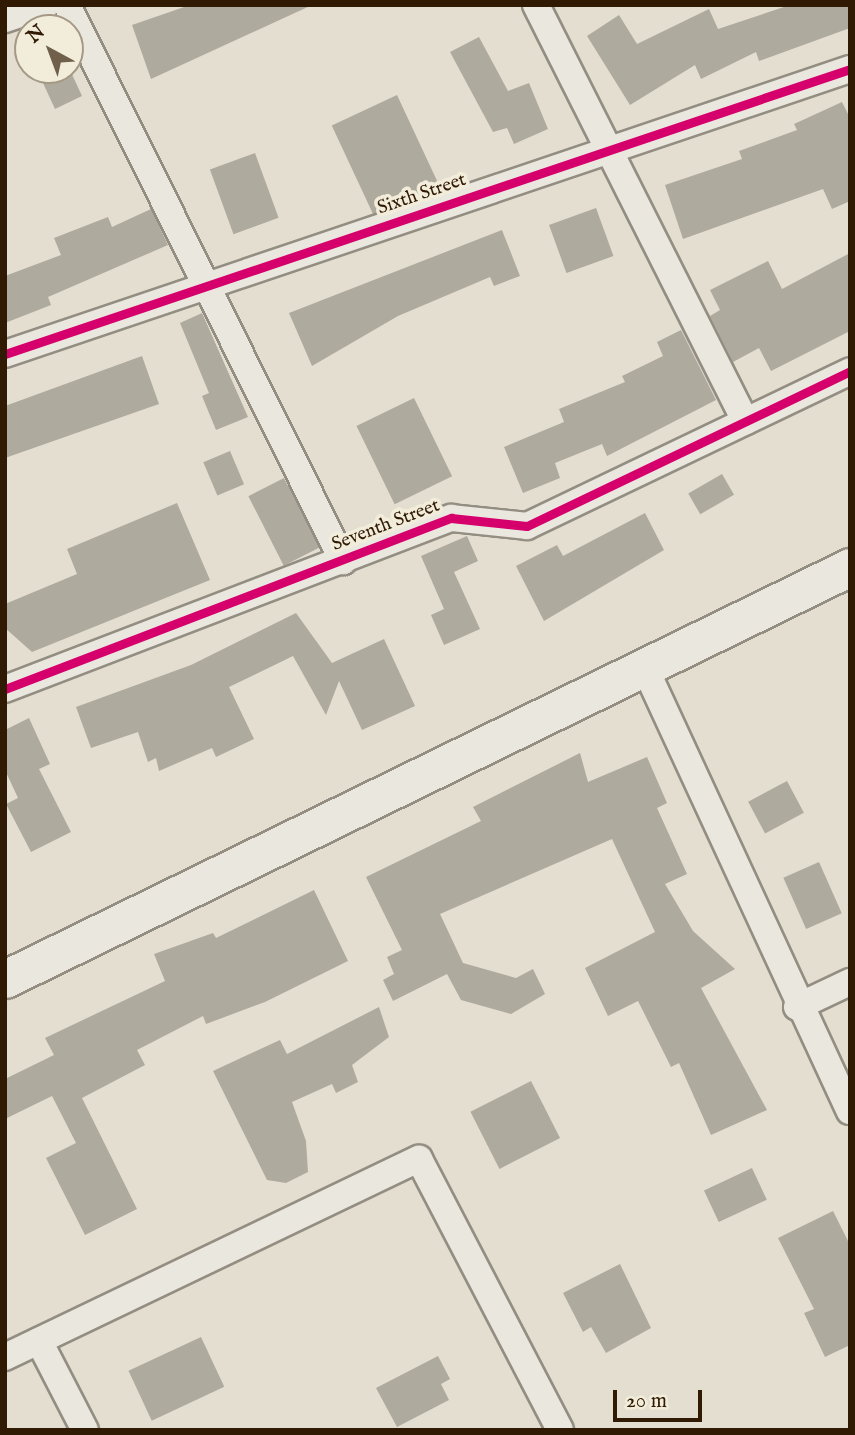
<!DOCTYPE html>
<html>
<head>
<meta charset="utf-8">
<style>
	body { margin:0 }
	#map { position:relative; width:855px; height:1435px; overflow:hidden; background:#e3decf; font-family:"IM FELL English",serif }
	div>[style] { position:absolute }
	.building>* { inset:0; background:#afaa9e; transform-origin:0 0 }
	.roads { filter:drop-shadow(2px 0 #938d82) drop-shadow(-2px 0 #938d82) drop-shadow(0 2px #938d82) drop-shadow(0 -2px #938d82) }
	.street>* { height:26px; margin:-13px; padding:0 13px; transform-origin:13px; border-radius:13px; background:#eae7df }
	.secondary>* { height:37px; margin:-18.5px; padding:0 18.5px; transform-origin:18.5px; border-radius:18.5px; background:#eae7df }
	.cycleway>* { height:9px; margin:-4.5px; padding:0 4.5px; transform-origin:4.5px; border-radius:4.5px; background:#d6006c }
	span { translate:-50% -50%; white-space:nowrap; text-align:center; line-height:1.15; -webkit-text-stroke:7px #f2eddb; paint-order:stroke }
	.street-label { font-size:19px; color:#311a04 }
	.frame { position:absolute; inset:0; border:7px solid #311a04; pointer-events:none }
	.north { position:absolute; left:14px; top:14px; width:70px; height:70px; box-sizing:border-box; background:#f2eddb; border:2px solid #a59985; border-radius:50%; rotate:319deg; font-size:19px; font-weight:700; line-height:28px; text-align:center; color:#311a04 }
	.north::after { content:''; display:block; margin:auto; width:24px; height:32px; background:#6f5f4b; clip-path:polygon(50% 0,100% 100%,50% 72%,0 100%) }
	.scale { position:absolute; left:613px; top:1390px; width:89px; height:32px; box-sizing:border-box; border:4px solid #311a04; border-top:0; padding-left:9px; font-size:21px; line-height:24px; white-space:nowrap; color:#311a04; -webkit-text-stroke:5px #f2eddb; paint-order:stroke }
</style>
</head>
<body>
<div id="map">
	<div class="building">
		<i style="clip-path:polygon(190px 5px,310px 5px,310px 6px,151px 79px,132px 25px)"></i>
		<i style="clip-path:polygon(790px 5px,850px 5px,850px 28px,759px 61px,756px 52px,701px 79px,695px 65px,630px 105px,587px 36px,619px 15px,637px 44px,709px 9px,718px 29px)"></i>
		<i style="clip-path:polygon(479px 37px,508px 91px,529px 83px,548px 129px,514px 144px,507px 128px,493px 132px,450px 52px)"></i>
		<i style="clip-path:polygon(37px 70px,70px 70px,82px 96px,55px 109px)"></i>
		<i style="left:397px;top:95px;width:98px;height:72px;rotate:65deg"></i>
		<i style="clip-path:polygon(842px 102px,850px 118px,850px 201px,832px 209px,823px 189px,683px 239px,665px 185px,742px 159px,739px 151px,797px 130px,794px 124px)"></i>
		<i style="left:255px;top:153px;width:69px;height:48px;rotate:70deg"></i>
		<i style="left:596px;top:208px;width:51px;height:50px;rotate:70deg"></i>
		<i style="clip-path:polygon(151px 209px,168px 245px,48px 297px,51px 305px,5px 323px,5px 276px,61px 255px,54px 238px,108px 217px,112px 227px)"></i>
		<i style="clip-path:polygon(502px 230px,520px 276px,494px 286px,490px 277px,398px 316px,312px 366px,289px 313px)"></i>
		<i style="clip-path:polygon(850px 253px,850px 331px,771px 371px,759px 348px,733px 362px,710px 316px,720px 310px,710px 290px,768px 261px,782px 289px)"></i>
		<i style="clip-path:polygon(202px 313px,248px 417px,216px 430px,202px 396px,209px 393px,180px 323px)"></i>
		<i style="clip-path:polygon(681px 330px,716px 400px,607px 456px,602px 444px,555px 463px,560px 478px,523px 493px,504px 447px,564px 422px,559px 409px,625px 382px,622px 376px,663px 356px,657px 342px)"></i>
		<i style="clip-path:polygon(142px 356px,159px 404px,5px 458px,5px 406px)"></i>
		<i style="left:414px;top:398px;width:87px;height:64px;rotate:64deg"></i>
		<i style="left:230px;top:451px;width:36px;height:29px;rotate:67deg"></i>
		<i style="left:722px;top:474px;width:24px;height:39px;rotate:60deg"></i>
		<i style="left:284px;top:478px;width:78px;height:40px;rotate:63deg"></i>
		<i style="clip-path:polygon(177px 503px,210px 580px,32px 652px,5px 628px,5px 604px,77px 574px,67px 549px)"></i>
		<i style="clip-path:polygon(645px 513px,664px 550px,544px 621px,516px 566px,557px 545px,563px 556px)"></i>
		<i style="clip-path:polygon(467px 536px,478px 561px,454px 572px,480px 629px,444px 645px,431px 615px,444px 609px,421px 556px)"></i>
		<i style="clip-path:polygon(296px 613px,332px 663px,384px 639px,415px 706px,362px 730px,339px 681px,326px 715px,293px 656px,229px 687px,254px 739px,216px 757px,212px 748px,159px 771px,156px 758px,148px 762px,138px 732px,91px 748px,76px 707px,191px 665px)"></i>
		<i style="clip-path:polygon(29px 718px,50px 764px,39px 769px,71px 832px,31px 852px,6px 804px,18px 798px,5px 770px,5px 730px)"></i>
		<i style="clip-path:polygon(580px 753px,588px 782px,647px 757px,667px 803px,657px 808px,687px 874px,665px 884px,693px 931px,735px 969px,701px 988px,767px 1110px,711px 1135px,679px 1063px,671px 1067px,638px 1001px,608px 1016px,585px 968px,655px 932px,612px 839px,440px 914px,463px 963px,516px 978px,533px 969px,545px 994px,511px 1014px,461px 1000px,447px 974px,393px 1001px,383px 980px,394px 974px,387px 957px,402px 950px,366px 877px,481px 821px,473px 807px)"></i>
		<i style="left:787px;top:781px;width:36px;height:44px;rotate:62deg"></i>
		<i style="left:819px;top:862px;width:56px;height:39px;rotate:66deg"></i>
		<i style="clip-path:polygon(314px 890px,348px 961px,265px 1002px,206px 1024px,203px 1016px,137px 1050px,145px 1065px,82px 1098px,137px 1209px,85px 1235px,46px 1158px,76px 1143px,52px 1096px,5px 1119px,5px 1079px,54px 1055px,45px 1038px,165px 981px,154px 954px,213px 933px,216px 938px)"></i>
		<i style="clip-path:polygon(379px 1007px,389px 1037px,352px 1065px,358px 1082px,336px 1093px,332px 1084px,292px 1102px,306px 1141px,308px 1172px,286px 1183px,267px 1180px,213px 1071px,280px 1040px,287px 1054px)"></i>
		<i style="left:531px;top:1081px;width:64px;height:68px;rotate:63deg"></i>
		<i style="left:752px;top:1168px;width:35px;height:53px;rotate:65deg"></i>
		<i style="clip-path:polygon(833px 1211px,850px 1245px,850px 1345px,825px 1357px,804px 1313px,814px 1309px,778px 1238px)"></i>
		<i style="clip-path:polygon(620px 1264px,651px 1328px,606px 1353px,591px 1327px,583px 1332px,563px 1293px)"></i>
		<i style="left:201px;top:1337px;width:55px;height:80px;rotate:65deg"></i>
		<i style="clip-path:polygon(438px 1356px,450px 1379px,441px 1384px,449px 1400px,397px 1427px,376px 1388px)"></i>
	</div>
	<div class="roads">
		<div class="street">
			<i style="left:67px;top:5px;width:621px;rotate:63.6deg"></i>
			<i style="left:536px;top:5px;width:466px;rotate:63.3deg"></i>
			<i style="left:5px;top:19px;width:43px;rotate:-18.9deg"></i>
			<i style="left:5px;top:354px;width:892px;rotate:-18.64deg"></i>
			<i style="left:645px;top:668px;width:488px;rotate:65.2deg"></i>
			<i style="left:5px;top:689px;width:478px;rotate:-21deg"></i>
			<i style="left:451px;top:518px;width:76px;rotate:6deg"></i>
			<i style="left:527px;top:526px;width:358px;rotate:-25.6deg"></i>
			<i style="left:797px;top:1007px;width:59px;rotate:-25.3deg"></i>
			<i style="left:39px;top:1341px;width:100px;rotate:62.7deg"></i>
			<i style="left:5px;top:1357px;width:459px;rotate:-25.6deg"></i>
			<i style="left:419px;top:1159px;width:305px;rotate:62.5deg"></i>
		</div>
		<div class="secondary">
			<i style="left:5px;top:979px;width:940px;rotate:-25.99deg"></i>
		</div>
	</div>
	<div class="cycleway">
		<i style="left:5px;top:354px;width:892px;rotate:-18.64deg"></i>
		<i style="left:5px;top:689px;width:478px;rotate:-21deg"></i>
		<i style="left:451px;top:518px;width:76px;rotate:6deg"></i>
		<i style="left:527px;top:526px;width:358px;rotate:-25.6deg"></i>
	</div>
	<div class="street-label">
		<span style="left:422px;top:195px;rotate:-19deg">Sixth Street</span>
		<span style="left:386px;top:526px;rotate:-21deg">Seventh Street</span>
	</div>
	<div class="frame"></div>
	<div class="north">N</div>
	<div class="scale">20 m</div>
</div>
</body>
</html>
